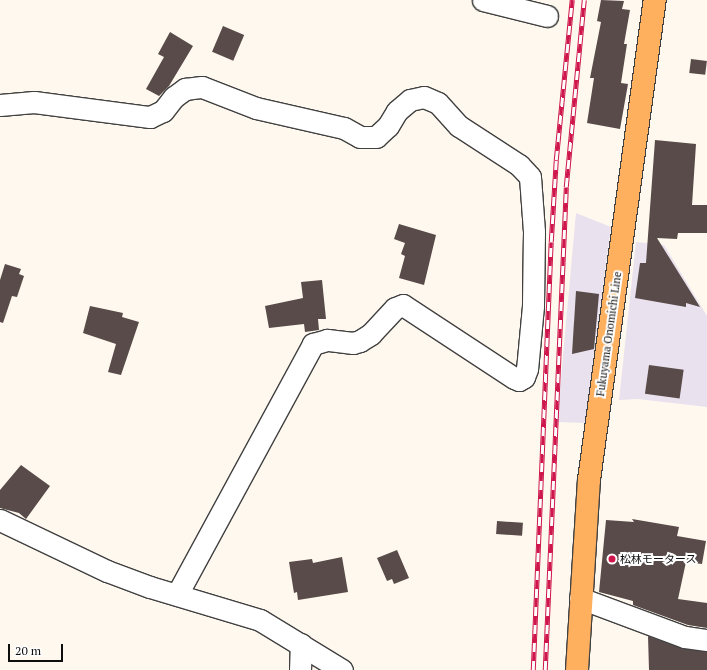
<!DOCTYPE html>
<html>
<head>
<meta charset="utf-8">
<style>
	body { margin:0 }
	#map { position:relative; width:707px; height:670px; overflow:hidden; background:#fff8ee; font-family:"PT Serif","Noto Sans JP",serif }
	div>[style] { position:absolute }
	.industrial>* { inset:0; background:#e9e1ed }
	.building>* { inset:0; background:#584b49; transform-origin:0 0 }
	.roads { filter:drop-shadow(1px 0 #414141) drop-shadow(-1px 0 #414141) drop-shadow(0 1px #414141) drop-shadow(0 -1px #414141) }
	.minor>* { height:21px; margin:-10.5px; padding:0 10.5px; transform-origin:10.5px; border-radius:10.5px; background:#fff }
	.major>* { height:22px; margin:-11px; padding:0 11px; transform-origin:11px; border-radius:11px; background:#ffb05e }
	.rail>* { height:4.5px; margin-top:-2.25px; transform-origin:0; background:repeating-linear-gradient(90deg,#fff 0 9px,#ce164c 0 18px); box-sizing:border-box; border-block:1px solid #ce164c }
	.dots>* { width:11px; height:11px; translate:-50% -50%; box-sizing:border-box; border:2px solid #fff; border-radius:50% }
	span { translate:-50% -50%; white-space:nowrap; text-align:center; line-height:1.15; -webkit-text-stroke:4px #fff; paint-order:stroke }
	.street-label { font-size:11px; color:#0e0e0e }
	.poi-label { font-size:11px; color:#0e0e0e }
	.left { translate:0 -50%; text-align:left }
	.scale { position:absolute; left:8px; top:644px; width:55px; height:18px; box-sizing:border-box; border:2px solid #0e0e0e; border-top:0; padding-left:5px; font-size:12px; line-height:14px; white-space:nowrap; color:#0e0e0e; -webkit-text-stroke:3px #fff; paint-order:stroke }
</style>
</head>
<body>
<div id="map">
	<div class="industrial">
		<i style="clip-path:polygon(576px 213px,611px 227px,585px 423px,557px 422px)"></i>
		<i style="clip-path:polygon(636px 242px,664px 245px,707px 316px,707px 407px,638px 399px,619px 400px)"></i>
	</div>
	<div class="building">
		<i style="clip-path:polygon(601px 0,624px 1px,622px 9px,630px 10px,624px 44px,627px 44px,621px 83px,628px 84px,620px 129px,587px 123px,594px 78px,590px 78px,601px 22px,597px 21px)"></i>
		<i style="left:223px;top:26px;width:23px;height:28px;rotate:23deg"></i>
		<i style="clip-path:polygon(170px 32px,193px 46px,169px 86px,159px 96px,146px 89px,164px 57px,158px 54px)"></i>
		<i style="left:691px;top:59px;width:16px;height:14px;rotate:7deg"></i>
		<i style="clip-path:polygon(655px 140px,696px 144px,692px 205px,707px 205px,707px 233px,678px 233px,677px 239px,657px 238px,700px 307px,686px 303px,686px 307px,635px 298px,640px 263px,646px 263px)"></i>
		<i style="clip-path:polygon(399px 224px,436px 235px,424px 285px,399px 278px,405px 256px,401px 254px,405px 243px,394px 239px)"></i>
		<i style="clip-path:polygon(5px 264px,21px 269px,19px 274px,24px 276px,17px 297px,12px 296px,3px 323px,0 322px,0 280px)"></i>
		<i style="clip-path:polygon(322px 280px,326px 319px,318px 319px,319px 330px,305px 332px,304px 324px,269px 328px,265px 306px,303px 298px,301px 282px)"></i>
		<i style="clip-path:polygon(576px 291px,599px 294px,594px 349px,572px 354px)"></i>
		<i style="clip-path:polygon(90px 306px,123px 313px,122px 317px,139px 322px,121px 375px,108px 372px,116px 344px,83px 333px)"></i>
		<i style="left:649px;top:365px;width:35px;height:29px;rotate:8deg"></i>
		<i style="clip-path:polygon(21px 465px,50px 486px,26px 519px,19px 513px,0 508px,0 490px)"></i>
		<i style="clip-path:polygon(632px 519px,679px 527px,677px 536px,706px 541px,702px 564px,686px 562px,678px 599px,707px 603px,707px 628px,688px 625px,633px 605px,633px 601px,599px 592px,606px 520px,634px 522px)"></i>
		<i style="left:497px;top:521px;width:26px;height:13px;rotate:4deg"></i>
		<i style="clip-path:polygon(397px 550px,409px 578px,394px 584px,392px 579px,387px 581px,377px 558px)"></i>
		<i style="clip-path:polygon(342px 557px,348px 592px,298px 600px,297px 592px,294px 593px,289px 562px,312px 559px,313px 563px)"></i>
		<i style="clip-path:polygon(648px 636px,681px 648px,707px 652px,707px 670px,649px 670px)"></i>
	</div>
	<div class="roads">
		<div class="minor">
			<i style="left:483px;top:0;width:66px;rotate:14deg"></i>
			<i style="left:0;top:105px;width:34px;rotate:-5deg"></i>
			<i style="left:34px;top:102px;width:117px;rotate:7.4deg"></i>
			<i style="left:150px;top:117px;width:14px;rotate:-25deg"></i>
			<i style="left:163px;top:111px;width:18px;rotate:-52deg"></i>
			<i style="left:174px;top:97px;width:14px;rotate:-36deg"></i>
			<i style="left:185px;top:89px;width:17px;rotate:-7deg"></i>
			<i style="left:202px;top:87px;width:58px;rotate:21.3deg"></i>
			<i style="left:256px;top:108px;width:90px;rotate:12.8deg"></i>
			<i style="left:344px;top:128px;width:18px;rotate:29deg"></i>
			<i style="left:360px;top:137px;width:16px"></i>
			<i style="left:376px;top:137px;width:16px;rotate:-43deg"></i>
			<i style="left:388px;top:126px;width:17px;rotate:-59deg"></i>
			<i style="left:397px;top:111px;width:17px;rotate:-40deg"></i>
			<i style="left:410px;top:100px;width:14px;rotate:-12deg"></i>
			<i style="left:424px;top:97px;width:15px;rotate:23deg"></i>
			<i style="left:438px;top:103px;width:31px;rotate:48deg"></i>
			<i style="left:459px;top:126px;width:72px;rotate:33deg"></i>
			<i style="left:519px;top:165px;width:16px;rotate:47deg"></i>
			<i style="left:530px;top:177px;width:55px;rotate:85.8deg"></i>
			<i style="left:534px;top:232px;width:74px;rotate:90.8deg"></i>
			<i style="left:533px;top:306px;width:63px;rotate:95.4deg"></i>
			<i style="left:527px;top:369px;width:9px;rotate:111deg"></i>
			<i style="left:524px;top:377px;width:6px;rotate:149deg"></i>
			<i style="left:519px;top:380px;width:5px;rotate:-158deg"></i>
			<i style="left:514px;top:378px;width:133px;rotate:-146.7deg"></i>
			<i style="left:403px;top:305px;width:9px;rotate:159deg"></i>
			<i style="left:395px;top:308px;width:35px;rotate:133deg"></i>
			<i style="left:371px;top:334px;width:13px;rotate:148deg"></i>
			<i style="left:360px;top:341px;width:7px;rotate:164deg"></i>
			<i style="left:353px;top:343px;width:26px;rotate:-173deg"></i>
			<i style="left:327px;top:340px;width:15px;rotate:164deg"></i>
			<i style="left:313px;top:344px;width:285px;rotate:118.5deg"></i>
			<i style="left:0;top:520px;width:119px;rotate:25.5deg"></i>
			<i style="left:107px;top:571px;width:46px;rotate:20.4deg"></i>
			<i style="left:150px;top:587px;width:115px;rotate:16.7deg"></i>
			<i style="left:260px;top:620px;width:96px;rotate:31.4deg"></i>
			<i style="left:580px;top:598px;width:112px;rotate:20.4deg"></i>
			<i style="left:685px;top:637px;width:22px;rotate:8deg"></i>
			<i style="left:300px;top:670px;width:26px;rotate:-88deg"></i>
		</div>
		<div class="major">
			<i style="left:577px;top:670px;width:190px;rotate:-86.4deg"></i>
			<i style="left:589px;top:480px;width:485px;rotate:-82.2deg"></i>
		</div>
	</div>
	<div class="rail">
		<i style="left:533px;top:670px;width:428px;rotate:-87.6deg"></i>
		<i style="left:551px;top:242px;width:82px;rotate:-86.5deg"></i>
		<i style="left:556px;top:160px;width:161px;rotate:-84.3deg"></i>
		<i style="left:545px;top:670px;width:483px;rotate:-87.5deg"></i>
		<i style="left:566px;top:187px;width:188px;rotate:-84.5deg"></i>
	</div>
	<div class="dots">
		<i style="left:612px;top:559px;background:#ce164c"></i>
	</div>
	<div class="street-label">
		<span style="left:609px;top:334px;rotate:-82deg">Fukuyama Onomichi Line</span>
	</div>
	<div class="poi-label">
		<span class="left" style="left:620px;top:559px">松林モータース</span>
	</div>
	<div class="scale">20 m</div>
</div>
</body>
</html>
